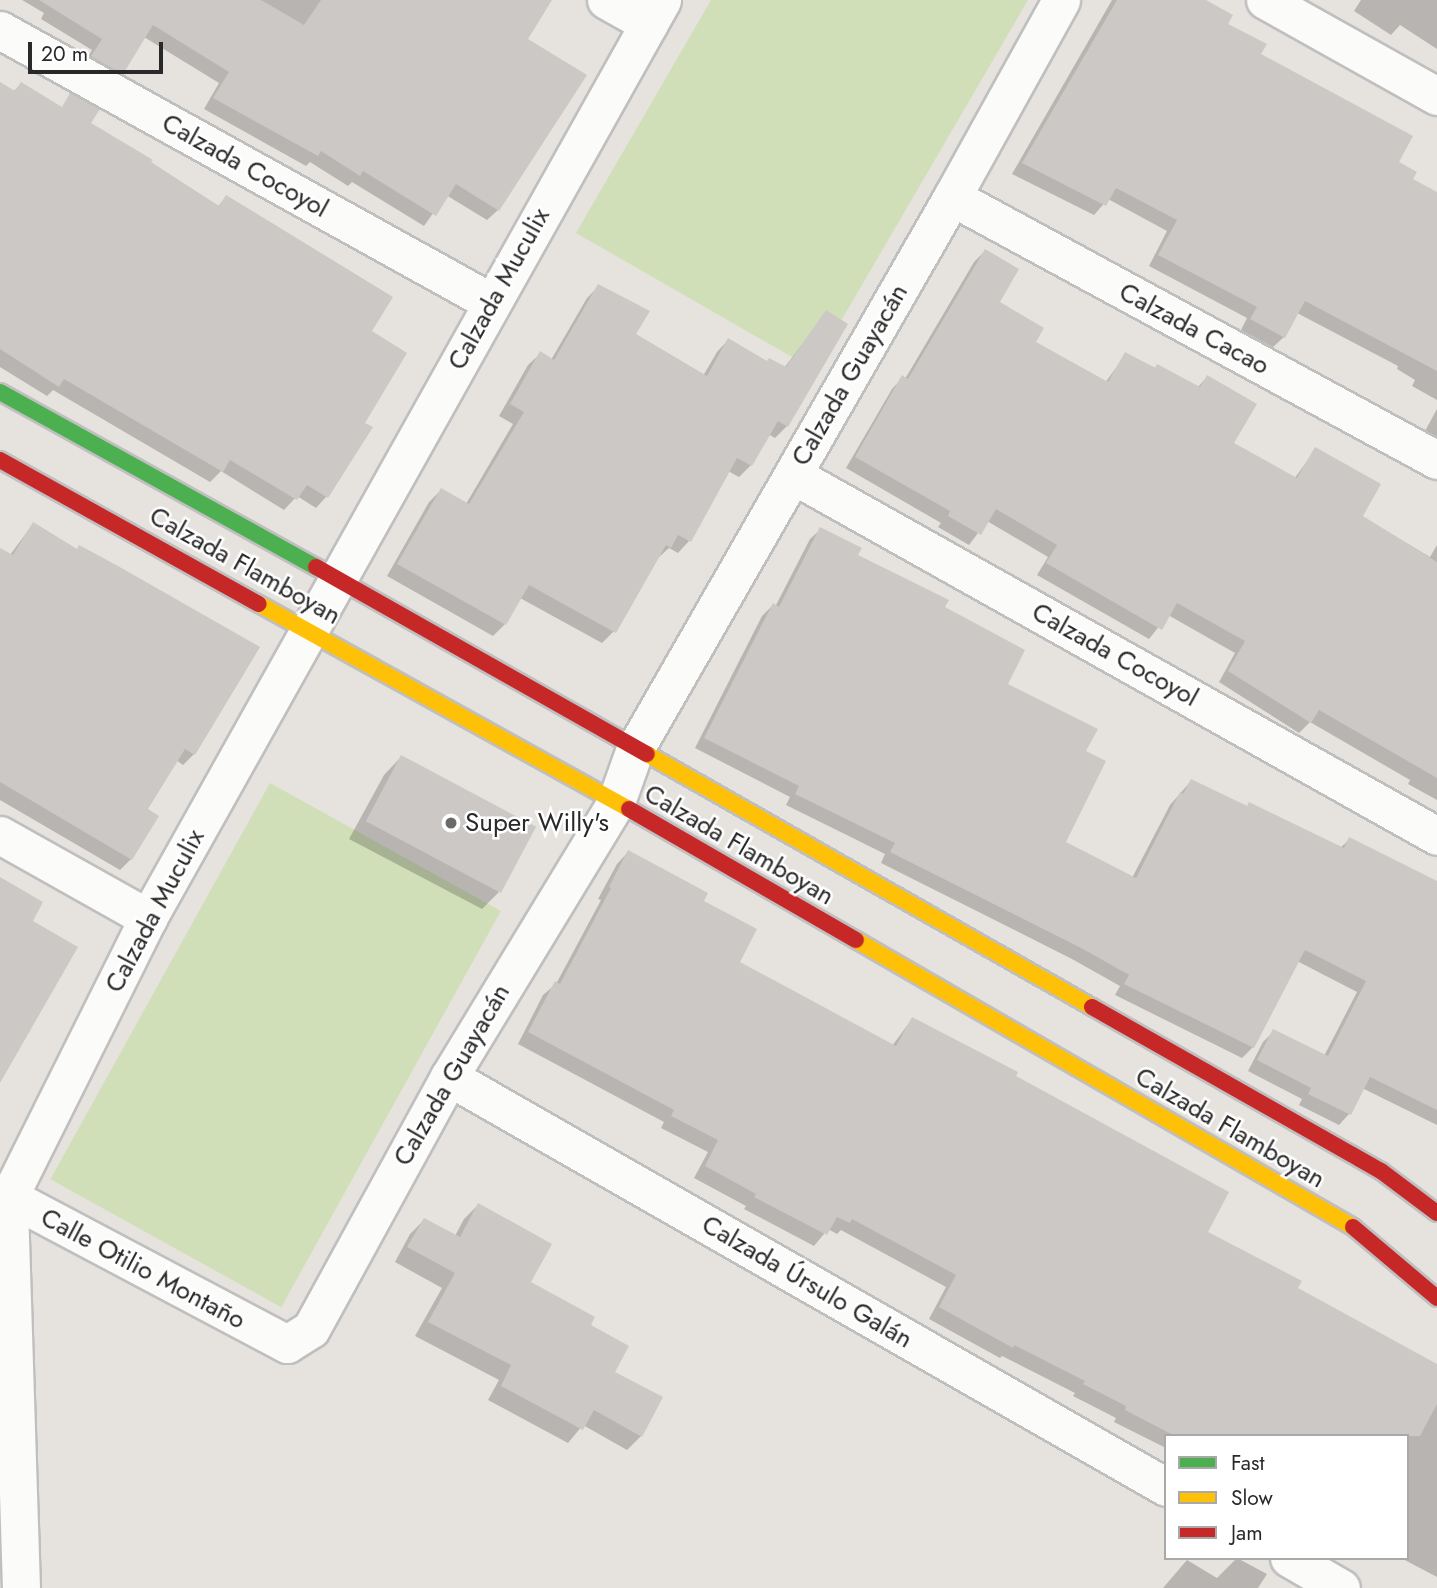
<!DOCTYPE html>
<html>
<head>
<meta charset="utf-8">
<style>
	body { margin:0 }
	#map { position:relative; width:1437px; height:1588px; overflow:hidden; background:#e6e2de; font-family:Jost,sans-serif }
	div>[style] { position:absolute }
	.green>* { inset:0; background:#d1dfb9; transform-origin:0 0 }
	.shadow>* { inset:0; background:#0003 }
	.building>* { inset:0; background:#cbc8c5; transform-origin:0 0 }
	.roads { filter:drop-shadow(2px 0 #c0bfc0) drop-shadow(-2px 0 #c0bfc0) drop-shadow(0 2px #c0bfc0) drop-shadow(0 -2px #c0bfc0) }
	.street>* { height:37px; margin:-18.5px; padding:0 18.5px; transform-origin:18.5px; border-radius:18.5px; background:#fbfbfa }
	.fast>* { height:16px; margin:-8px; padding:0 8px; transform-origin:8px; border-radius:8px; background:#4caf50 }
	.slow>* { height:16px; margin:-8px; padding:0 8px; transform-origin:8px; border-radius:8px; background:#ffc107 }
	.jam>* { height:16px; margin:-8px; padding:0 8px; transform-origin:8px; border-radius:8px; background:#c62828 }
	.dots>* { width:19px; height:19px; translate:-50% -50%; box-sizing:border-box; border:4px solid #fff; border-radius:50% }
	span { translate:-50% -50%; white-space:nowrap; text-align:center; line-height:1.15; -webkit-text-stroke:5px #fff; paint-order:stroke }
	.street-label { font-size:26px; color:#292929 }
	.poi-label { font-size:26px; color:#292929 }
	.left { translate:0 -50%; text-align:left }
	.legend { position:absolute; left:1164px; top:1434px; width:245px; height:126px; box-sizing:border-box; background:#fff; border:2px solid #a9a9a9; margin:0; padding:9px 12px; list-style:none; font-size:21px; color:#292929 }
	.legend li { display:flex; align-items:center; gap:14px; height:35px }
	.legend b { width:35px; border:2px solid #a9a9a9 }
	.scale { position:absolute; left:28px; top:42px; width:135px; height:32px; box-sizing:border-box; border:4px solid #292929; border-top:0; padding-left:9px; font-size:21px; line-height:24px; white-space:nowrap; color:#292929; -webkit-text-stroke:5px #fff; paint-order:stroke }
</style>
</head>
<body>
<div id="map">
	<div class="green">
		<i style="clip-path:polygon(711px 0,1028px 0,813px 369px,576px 233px)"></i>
		<i style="left:270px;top:783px;width:264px;height:453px;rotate:29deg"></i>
	</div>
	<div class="shadow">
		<i style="clip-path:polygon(22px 0,527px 0,525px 40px,498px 210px,487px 220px,446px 195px,424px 226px,352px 182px,348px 186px,310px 162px,306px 166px,204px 109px,219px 83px,144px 37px,122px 72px,111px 82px,84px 64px,92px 50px,41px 19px,44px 13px)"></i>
		<i style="clip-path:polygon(1112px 0,1202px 0,1259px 55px,1396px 162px,1410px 180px,1437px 194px,1437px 400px,1412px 386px,1415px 380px,1397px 369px,1398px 366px,1297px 313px,1284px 337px,1273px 347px,1241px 330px,1247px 318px,1149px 266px,1167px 231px,1108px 199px,1094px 215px,1012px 174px)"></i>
		<i style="clip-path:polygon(1361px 0,1437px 0,1437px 49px,1400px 25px,1391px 35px,1354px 11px)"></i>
		<i style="clip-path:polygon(0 84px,13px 92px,21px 84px,217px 207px,227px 197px,369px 332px,363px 423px,370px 427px,326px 497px,316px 508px,297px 496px,284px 510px,221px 471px,210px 482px,53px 390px,47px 396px,0 367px)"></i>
		<i style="clip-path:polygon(985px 251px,998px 303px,1034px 342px,1105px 383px,1126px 354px,1197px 388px,1207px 377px,1232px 443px,1294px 479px,1316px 449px,1361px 516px,1430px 557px,1437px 545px,1437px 800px,1408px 784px,1410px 780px,1310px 722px,1299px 733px,1219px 682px,1235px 653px,1168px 615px,1149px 639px,1037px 575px,1048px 557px,987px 521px,969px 545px,938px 527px,941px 523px,846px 468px,892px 389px,902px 378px,905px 379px,974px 262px)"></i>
		<i style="clip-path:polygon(598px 287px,634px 334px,703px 376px,717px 352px,728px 340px,766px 362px,784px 368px,827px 312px,787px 426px,775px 438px,768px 434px,751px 465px,739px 477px,728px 471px,689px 541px,678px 553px,669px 548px,658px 558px,614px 631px,602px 643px,520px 598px,505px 624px,493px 636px,387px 576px,429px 502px,441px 490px,466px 504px,513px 424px,499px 416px,528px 365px,540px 354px,551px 360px,587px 298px)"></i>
		<i style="clip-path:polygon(1437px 409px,1437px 437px,1425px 431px)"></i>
		<i style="clip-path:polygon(33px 524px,194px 754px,183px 765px,176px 760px,146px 810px,131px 859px,120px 870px,0 800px,0 550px,10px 555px)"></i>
		<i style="clip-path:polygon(821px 529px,856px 556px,943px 608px,1006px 685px,1084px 752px,1063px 842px,1132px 878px,1170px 805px,1191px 781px,1340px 848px,1350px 839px,1437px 883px,1437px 1125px,1362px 1088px,1349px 1114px,1339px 1125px,1299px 1105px,1302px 1099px,1248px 1071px,1263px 1042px,1274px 1031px,1324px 1056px,1357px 992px,1297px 961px,1253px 1047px,1242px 1058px,1115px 995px,1120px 986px,1072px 959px,881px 863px,885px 854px,786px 805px,790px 797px,695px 748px,762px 616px,773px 605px,775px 607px,810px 539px)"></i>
		<i style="clip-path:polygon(401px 757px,499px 892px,482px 909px,349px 839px,384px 775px)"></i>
		<i style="clip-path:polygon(628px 852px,701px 902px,737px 963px,892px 1046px,912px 1019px,1014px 1077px,1206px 1233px,1296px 1289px,1437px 1365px,1437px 1577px,1401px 1558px,1407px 1558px,1407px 1436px,1166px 1436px,1166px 1448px,1114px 1422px,1116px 1418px,1073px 1396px,1075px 1393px,1002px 1356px,1000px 1358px,929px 1319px,946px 1287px,841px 1230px,837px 1234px,828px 1229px,814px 1246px,744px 1209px,746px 1206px,694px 1178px,708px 1152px,661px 1128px,664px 1122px,518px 1044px,543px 995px,556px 984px,601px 900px,598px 899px,617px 864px)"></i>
		<i style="clip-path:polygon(478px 1205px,529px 1282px,588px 1326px,641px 1436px,627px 1450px,583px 1425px,568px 1443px,488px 1400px,499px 1380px,415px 1336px,442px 1288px,395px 1262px,410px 1234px,424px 1220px,455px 1236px,464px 1219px)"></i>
		<i style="clip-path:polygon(1237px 1558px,1267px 1574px,1258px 1588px,1163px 1588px,1187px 1560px,1217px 1578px)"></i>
	</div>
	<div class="building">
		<i style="clip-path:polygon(39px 0,261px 0,304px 25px,321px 0,552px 0,528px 39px,587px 75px,499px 211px,456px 184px,436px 216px,363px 171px,360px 176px,321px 151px,318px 156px,213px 98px,229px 72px,153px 25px,123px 74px,91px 56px,102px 39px)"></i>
		<i style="clip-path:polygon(1117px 0,1206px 0,1233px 15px,1228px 24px,1267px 44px,1261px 54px,1413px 136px,1399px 162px,1417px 172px,1413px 179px,1437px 192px,1437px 371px,1305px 301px,1285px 338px,1250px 319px,1257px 307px,1158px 255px,1177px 220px,1116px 188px,1106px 206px,1022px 163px)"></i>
		<i style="clip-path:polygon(0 82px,15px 91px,21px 82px,62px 107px,70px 93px,100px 109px,91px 123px,153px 160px,151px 162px,219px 206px,226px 195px,393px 297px,372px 331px,407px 353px,365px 423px,373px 427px,328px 498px,307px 485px,297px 500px,230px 460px,223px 472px,64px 379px,59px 387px,0 349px)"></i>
		<i style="clip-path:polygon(985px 249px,1019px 269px,1000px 302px,1044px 328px,1036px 342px,1108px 382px,1125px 352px,1155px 368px,1157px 364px,1200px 387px,1207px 375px,1257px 404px,1234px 443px,1297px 478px,1315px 447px,1381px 484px,1363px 516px,1437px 562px,1437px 778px,1319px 710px,1311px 723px,1228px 671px,1245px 641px,1177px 603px,1162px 630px,1046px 563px,1057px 545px,996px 509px,981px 535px,948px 516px,950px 511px,855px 457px,902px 375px,908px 379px)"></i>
		<i style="clip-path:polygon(598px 284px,650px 311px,636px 334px,707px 376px,728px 338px,767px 361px,769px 358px,786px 367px,826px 310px,848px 324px,788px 427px,778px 421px,752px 466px,737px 458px,691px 542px,678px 535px,671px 548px,666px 545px,616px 633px,529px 585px,506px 625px,397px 564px,441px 488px,469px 504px,524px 412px,510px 404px,540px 351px,554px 360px)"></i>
		<i style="clip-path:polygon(33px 522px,77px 549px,79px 545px,118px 566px,260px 647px,195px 755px,185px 749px,148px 809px,159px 816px,132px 860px,0 782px,0 548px,13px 555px)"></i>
		<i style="clip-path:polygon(820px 527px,862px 548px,858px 555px,949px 600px,945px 607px,1025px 650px,1008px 684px,1098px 729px,1086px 751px,1106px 761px,1066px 842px,1136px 878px,1180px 792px,1183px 794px,1191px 779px,1247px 806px,1249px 802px,1344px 848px,1349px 837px,1437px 881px,1437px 1110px,1370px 1077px,1351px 1115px,1308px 1094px,1311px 1088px,1257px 1060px,1273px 1029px,1328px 1056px,1366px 981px,1305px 950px,1254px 1048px,1124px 984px,1129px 975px,1083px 949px,890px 852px,895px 843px,795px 794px,799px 786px,704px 738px,773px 603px,779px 607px)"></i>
		<i style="left:401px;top:755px;width:153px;height:75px;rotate:28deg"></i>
		<i style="clip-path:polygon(628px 850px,708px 893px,704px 901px,757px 929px,740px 962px,896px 1046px,912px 1017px,1018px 1072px,1016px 1076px,1229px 1192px,1208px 1232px,1302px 1281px,1298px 1288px,1437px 1364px,1437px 1404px,1420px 1436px,1175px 1436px,1125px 1410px,1126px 1406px,1083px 1384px,1085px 1381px,1014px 1345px,1013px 1348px,939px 1307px,956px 1275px,852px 1219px,850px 1223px,837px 1217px,827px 1235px,754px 1197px,756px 1194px,705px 1166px,718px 1140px,671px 1116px,674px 1110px,528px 1032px,555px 981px,560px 984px,611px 888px,609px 887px)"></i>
		<i style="clip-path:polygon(0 877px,43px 902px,33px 921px,78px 947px,0 1083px)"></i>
		<i style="clip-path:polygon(478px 1203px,552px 1244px,531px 1282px,595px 1317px,591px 1325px,629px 1346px,615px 1372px,663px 1397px,642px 1437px,594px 1410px,583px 1430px,501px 1386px,511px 1365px,428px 1322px,455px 1273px,407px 1247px,424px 1218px,460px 1237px)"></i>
	</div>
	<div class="roads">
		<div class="street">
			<i style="left:606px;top:0;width:49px;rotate:29.2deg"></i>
			<i style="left:1265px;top:0;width:197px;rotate:29.2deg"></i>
			<i style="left:0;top:30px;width:561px;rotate:28.99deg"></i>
			<i style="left:952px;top:197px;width:552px;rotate:28.47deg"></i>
			<i style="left:793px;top:475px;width:738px;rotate:29.27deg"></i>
			<i style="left:0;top:835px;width:170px;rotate:29.3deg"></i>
			<i style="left:449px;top:1077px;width:826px;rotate:29.76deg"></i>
			<i style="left:0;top:1192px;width:325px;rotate:27.9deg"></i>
			<i style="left:287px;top:1344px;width:28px;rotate:-32deg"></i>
			<i style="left:311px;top:1329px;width:287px;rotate:-61.3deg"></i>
			<i style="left:449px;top:1077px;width:322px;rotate:-58.7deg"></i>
			<i style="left:616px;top:802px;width:56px;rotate:-70.3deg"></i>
			<i style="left:635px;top:749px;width:637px;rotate:-60.13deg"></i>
			<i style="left:952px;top:197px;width:225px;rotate:-61deg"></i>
			<i style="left:1289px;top:1558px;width:60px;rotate:30deg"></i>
			<i style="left:21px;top:1588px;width:391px;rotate:-91.8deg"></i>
			<i style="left:9px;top:1197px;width:312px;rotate:-63.5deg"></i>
			<i style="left:148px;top:918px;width:1052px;rotate:-60.75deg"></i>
		</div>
		<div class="fast">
			<i style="left:0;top:392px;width:361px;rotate:29deg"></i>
		</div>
		<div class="slow">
			<i style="left:259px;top:604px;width:423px;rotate:29deg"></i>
			<i style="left:647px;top:754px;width:512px;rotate:29.62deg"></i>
			<i style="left:856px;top:940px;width:574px;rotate:30deg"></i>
		</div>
		<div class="jam">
			<i style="left:0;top:460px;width:296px;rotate:29.1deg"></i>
			<i style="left:316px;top:567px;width:380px;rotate:29.5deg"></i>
			<i style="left:629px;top:809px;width:262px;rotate:30deg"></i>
			<i style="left:1092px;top:1007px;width:332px;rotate:29.6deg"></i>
			<i style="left:1381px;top:1171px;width:70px;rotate:36.9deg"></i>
			<i style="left:1353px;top:1227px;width:110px;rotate:40.2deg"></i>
		</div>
	</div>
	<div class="dots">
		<i style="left:451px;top:823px;background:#6b6a68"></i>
	</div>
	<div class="street-label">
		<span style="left:245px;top:166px;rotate:29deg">Calzada Cocoyol</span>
		<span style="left:499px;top:289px;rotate:-61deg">Calzada Muculix</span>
		<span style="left:1194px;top:329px;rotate:28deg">Calzada Cacao</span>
		<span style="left:850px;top:375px;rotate:-60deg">Calzada Guayacán</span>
		<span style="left:245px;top:566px;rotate:29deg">Calzada Flamboyan</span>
		<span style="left:1115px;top:655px;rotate:29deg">Calzada Cocoyol</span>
		<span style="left:739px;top:845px;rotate:30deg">Calzada Flamboyan</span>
		<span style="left:155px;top:911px;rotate:-62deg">Calzada Muculix</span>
		<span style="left:452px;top:1075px;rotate:-60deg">Calzada Guayacán</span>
		<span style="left:1230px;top:1128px;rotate:30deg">Calzada Flamboyan</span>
		<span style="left:143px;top:1269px;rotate:28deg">Calle Otilio Montaño</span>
		<span style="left:807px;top:1282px;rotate:30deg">Calzada Úrsulo Galán</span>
	</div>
	<div class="poi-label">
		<span class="left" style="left:465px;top:823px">Super Willy's</span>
	</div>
	<ul class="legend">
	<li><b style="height:9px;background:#4caf50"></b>Fast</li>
	<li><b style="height:9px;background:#ffc107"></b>Slow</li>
	<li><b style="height:9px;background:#c62828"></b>Jam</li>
	</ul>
	<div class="scale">20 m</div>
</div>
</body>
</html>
